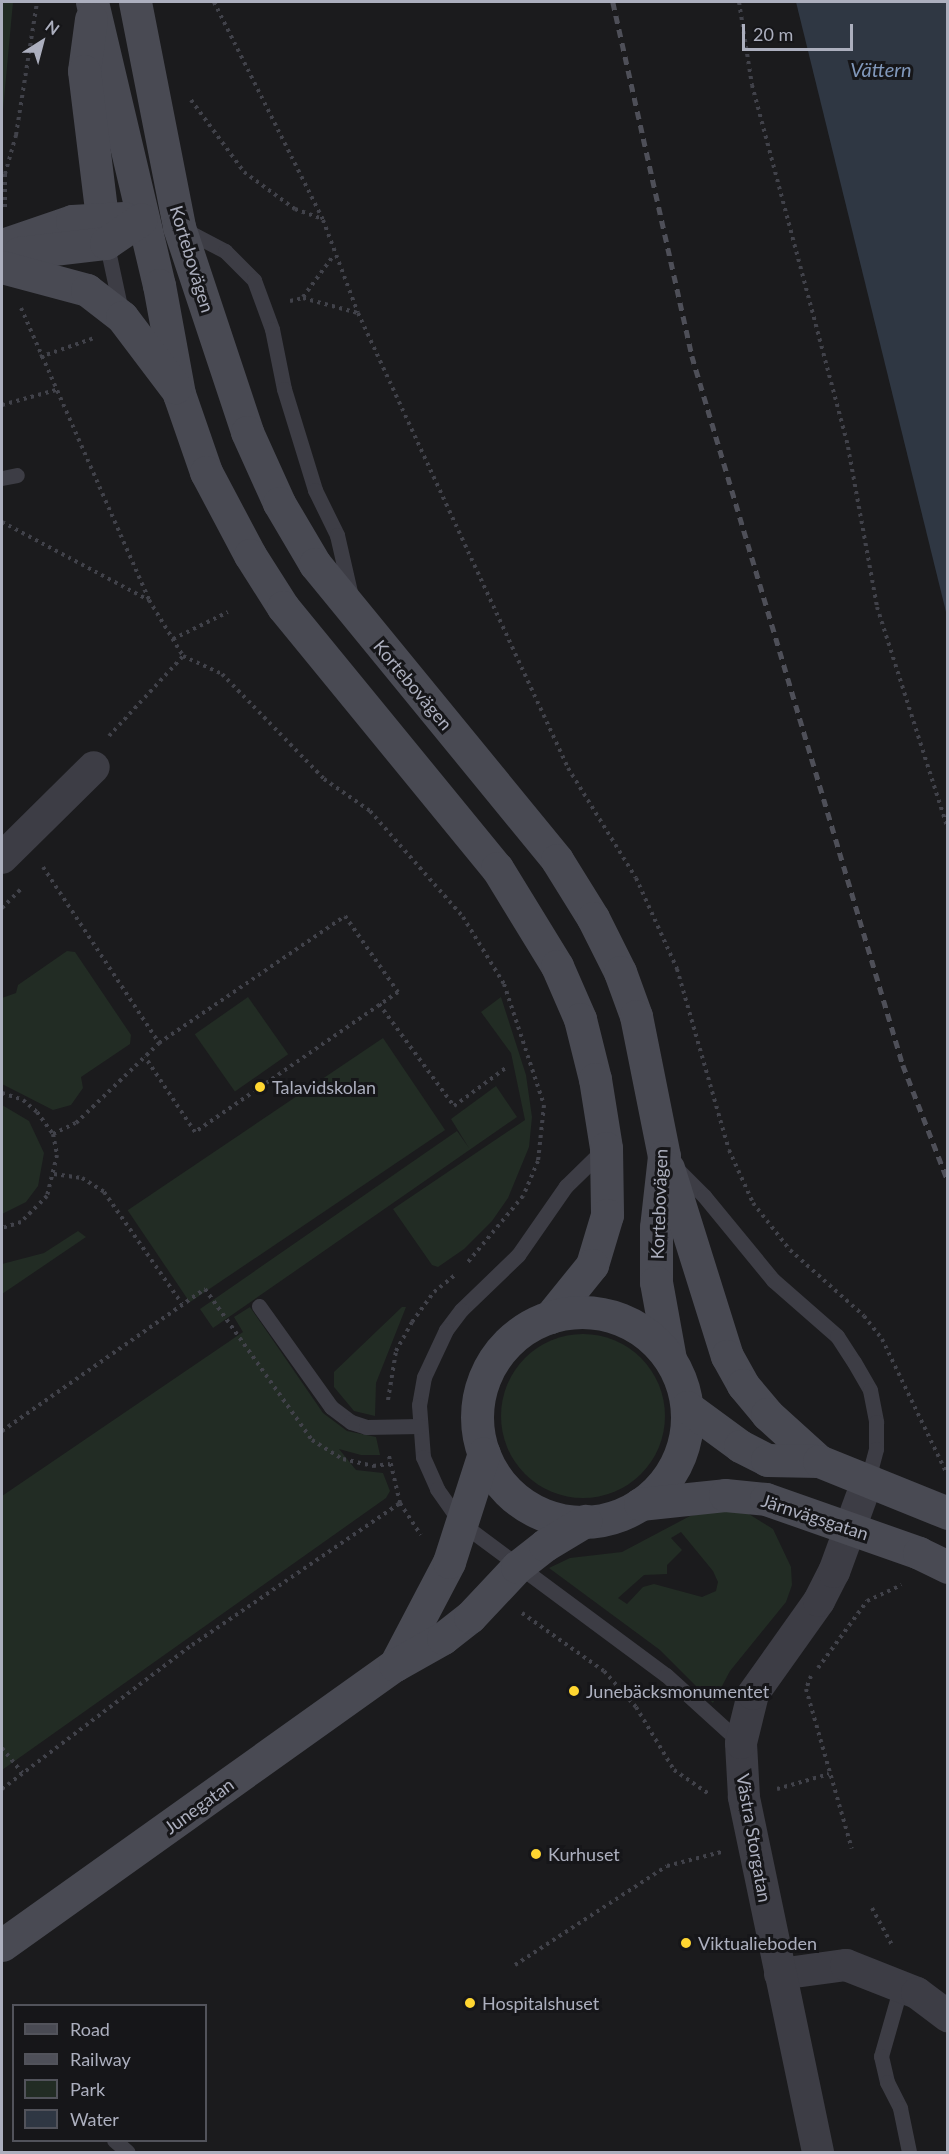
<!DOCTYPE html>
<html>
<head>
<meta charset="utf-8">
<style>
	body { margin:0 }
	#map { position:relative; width:949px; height:2154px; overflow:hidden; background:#1b1b1d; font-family:Lato,sans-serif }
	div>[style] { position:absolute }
	.green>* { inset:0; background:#222c24; transform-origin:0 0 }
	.round { border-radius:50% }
	.water>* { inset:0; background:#2f3743 }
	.path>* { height:4px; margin-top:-2px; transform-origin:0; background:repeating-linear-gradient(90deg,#41424a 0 3px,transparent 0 7.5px) }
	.lane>* { height:15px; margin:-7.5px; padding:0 7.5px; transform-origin:7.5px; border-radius:7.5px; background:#3d3d45 }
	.street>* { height:32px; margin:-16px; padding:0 16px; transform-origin:16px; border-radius:16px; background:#3d3d45 }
	.secondary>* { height:33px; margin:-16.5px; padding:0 16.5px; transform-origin:16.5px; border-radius:16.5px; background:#494a53 }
	.secondary>.ring { margin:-16.5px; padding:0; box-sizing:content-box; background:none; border:33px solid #494a53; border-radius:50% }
	.rail>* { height:4.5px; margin-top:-2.25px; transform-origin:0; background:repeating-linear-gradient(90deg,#4e4f58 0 8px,transparent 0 14px) }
	.dots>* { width:16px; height:16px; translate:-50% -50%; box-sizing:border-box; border:3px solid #161619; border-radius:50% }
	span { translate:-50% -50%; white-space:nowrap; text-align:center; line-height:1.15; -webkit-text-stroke:6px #161619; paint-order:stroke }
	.street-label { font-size:18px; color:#acafbe }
	.poi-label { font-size:18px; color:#acafbe }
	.left { translate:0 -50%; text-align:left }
	.water-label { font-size:20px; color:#8198bb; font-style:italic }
	.frame { position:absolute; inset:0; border:3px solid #acafbe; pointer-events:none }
	.legend { position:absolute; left:12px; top:2004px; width:195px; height:138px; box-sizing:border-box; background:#161619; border:2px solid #52535b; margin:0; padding:8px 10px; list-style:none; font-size:18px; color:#acafbe }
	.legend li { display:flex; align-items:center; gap:12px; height:30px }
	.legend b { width:30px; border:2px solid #52535b }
	.north { position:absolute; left:12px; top:12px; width:60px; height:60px; -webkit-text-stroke:4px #161619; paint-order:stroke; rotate:36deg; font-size:16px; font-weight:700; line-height:24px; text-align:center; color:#acafbe }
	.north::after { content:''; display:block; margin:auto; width:21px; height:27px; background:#acafbe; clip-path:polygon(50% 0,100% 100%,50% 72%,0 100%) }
	.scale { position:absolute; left:742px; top:24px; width:111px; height:27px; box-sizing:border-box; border:3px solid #acafbe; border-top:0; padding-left:8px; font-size:18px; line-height:21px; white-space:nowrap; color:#acafbe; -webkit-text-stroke:4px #161619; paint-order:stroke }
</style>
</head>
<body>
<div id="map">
	<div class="green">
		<i style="clip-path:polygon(2px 2px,13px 2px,2px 121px)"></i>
		<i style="clip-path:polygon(67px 951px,75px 952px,131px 1035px,130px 1044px,81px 1077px,83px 1088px,71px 1105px,53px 1110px,2px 1084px,2px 998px,16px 993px,18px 985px)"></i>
		<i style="left:248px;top:997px;width:70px;height:65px;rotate:55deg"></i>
		<i style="clip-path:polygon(501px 997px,526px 1075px,532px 1117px,529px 1147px,508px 1198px,492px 1221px,464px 1249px,438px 1267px,432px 1265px,393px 1209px,525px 1120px,511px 1053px,481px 1012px)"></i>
		<i style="left:383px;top:1038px;width:111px;height:308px;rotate:56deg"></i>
		<i style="clip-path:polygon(496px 1086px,517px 1117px,213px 1328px,200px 1309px,457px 1131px,469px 1148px,451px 1119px)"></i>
		<i style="clip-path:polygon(2px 1105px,29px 1121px,44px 1153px,38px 1186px,26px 1202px,2px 1214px)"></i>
		<i style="clip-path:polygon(78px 1231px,86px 1237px,2px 1294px,2px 1264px,44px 1253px)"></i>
		<i style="clip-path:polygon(250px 1307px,323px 1413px,347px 1431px,376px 1437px,380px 1455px,361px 1455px,339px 1449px,356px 1470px,383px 1473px,390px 1491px,386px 1498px,2px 1770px,2px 1496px,243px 1332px,234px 1317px)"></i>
		<i style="clip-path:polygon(402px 1307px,406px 1307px,376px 1383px,375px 1416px,354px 1411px,334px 1387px,334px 1372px)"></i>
		<i class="round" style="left:501px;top:1334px;width:164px;height:164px"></i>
		<i style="clip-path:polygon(evenodd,721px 1508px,744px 1511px,773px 1529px,791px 1567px,792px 1585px,786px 1602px,730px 1671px,713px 1703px,660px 1650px,549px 1568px,570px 1558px,622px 1552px,690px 1516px,721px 1508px,681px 1532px,713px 1571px,718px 1582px,716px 1591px,702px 1597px,654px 1584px,643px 1587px,627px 1604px,618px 1598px,644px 1575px,667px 1574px,667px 1565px,682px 1550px,671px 1538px,681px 1532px)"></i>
	</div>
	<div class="water">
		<i style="clip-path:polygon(796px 2px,947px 2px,947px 616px)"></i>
	</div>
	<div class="path">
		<i style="left:214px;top:2px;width:244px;rotate:63.4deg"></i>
		<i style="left:323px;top:220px;width:99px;rotate:69.4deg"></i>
		<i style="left:358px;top:313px;width:501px;rotate:65.22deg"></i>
		<i style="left:568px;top:768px;width:129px;rotate:58.3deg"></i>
		<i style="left:636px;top:878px;width:100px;rotate:65.7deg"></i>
		<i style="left:677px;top:969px;width:188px;rotate:74deg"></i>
		<i style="left:729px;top:1150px;width:58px;rotate:65.6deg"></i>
		<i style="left:753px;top:1203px;width:60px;rotate:51.8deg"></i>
		<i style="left:790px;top:1250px;width:99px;rotate:41.7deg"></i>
		<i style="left:864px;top:1316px;width:29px;rotate:52deg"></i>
		<i style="left:882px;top:1339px;width:150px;rotate:64.3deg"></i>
		<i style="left:739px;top:2px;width:84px;rotate:81.1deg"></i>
		<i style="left:752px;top:85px;width:375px;rotate:75.1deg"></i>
		<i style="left:848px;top:447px;width:163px;rotate:79.7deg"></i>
		<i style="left:877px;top:607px;width:233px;rotate:72.3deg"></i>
		<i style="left:191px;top:100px;width:89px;rotate:53.6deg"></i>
		<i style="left:244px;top:172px;width:63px;rotate:36deg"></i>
		<i style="left:295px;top:209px;width:29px;rotate:20deg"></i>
		<i style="left:5px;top:207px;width:33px;rotate:-90deg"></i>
		<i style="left:5px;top:174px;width:41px;rotate:-74.2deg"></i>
		<i style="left:16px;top:135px;width:135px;rotate:-81deg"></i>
		<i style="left:303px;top:297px;width:52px;rotate:-53.6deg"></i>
		<i style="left:290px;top:301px;width:13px;rotate:-13deg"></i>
		<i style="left:303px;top:298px;width:57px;rotate:15.3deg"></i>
		<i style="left:21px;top:308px;width:319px;rotate:66.3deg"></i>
		<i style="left:149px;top:600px;width:66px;rotate:58.7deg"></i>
		<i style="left:183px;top:656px;width:43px;rotate:24.8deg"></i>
		<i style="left:222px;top:674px;width:146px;rotate:45.8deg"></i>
		<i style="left:324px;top:779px;width:56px;rotate:34.8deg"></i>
		<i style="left:370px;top:811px;width:141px;rotate:48.7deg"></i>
		<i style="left:463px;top:917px;width:79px;rotate:58.5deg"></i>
		<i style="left:504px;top:984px;width:127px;rotate:71.7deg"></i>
		<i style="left:544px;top:1105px;width:56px;rotate:96.1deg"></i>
		<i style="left:538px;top:1161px;width:38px;rotate:113deg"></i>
		<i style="left:523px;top:1196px;width:86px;rotate:129.8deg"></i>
		<i style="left:40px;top:357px;width:57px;rotate:-19.4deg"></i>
		<i style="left:2px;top:405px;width:56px;rotate:-15.5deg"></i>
		<i style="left:2px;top:522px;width:166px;rotate:28deg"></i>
		<i style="left:173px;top:639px;width:61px;rotate:-26.1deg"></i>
		<i style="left:109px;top:736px;width:109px;rotate:-47.2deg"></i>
		<i style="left:43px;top:867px;width:211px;rotate:56.6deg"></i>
		<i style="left:2px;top:908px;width:28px;rotate:-45deg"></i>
		<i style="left:379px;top:1004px;width:127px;rotate:53.7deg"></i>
		<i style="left:454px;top:1106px;width:66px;rotate:-36.3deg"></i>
		<i style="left:2px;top:1093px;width:22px;rotate:18deg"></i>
		<i style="left:23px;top:1100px;width:18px;rotate:41deg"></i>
		<i style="left:37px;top:1112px;width:27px;rotate:54deg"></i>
		<i style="left:53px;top:1134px;width:21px;rotate:79deg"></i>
		<i style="left:57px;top:1155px;width:42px;rotate:103.7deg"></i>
		<i style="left:47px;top:1196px;width:37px;rotate:135deg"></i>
		<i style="left:21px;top:1222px;width:20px;rotate:162deg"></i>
		<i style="left:53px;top:1134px;width:25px;rotate:-26deg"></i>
		<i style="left:76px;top:1123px;width:115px;rotate:-43.9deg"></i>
		<i style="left:159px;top:1043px;width:225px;rotate:-34.3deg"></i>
		<i style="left:345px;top:916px;width:93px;rotate:55.1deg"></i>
		<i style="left:398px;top:992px;width:247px;rotate:145.4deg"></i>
		<i style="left:195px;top:1132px;width:90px;rotate:-123.7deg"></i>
		<i style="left:54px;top:1174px;width:28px;rotate:8deg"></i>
		<i style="left:82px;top:1178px;width:26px;rotate:32deg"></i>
		<i style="left:104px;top:1192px;width:136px;rotate:55.1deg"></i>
		<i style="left:388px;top:1400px;width:50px;rotate:-80.7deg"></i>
		<i style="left:396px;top:1351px;width:33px;rotate:-61deg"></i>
		<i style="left:412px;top:1322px;width:37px;rotate:-54deg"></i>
		<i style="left:434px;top:1292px;width:28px;rotate:-39deg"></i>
		<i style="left:2px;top:1431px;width:248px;rotate:-35deg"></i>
		<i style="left:205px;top:1289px;width:185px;rotate:54.7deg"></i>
		<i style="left:312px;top:1440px;width:36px;rotate:32deg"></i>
		<i style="left:343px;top:1459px;width:31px;rotate:13deg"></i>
		<i style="left:373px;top:1466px;width:17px;rotate:-7deg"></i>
		<i style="left:400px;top:1503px;width:38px;rotate:57deg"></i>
		<i style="left:522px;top:1613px;width:100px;rotate:35.3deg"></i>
		<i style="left:604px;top:1671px;width:48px;rotate:48.4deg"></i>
		<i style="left:636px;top:1707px;width:74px;rotate:58.9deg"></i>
		<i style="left:674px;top:1770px;width:42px;rotate:34.4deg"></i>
		<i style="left:818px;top:1668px;width:83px;rotate:-53.8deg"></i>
		<i style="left:867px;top:1601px;width:38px;rotate:-25deg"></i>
		<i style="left:811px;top:1676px;width:14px;rotate:111deg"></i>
		<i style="left:806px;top:1689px;width:166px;rotate:74deg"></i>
		<i style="left:2px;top:1748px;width:32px;rotate:51deg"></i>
		<i style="left:2px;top:1789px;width:238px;rotate:-37.2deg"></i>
		<i style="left:192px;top:1645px;width:252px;rotate:-34.3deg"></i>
		<i style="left:400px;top:1503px;width:52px;rotate:-103.2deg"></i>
		<i style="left:777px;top:1789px;width:54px;rotate:-16.1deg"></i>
		<i style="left:872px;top:1908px;width:42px;rotate:61.6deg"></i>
		<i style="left:515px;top:1965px;width:181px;rotate:-33.1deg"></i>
		<i style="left:667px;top:1866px;width:56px;rotate:-14.5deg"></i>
	</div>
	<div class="lane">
		<i style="left:181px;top:228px;width:50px;rotate:27.6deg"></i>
		<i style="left:225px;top:251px;width:41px;rotate:45deg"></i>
		<i style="left:254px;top:280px;width:52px;rotate:69.8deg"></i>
		<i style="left:272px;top:329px;width:61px;rotate:78.7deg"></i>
		<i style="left:284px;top:389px;width:106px;rotate:72.9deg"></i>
		<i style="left:315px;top:490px;width:50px;rotate:63.9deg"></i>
		<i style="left:337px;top:535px;width:63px;rotate:77.1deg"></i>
		<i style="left:106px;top:241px;width:72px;rotate:77.9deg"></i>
		<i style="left:2px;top:478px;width:15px;rotate:-11deg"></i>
		<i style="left:603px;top:1150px;width:52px;rotate:135.8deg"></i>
		<i style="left:566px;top:1186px;width:84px;rotate:124.8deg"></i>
		<i style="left:518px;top:1255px;width:79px;rotate:136deg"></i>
		<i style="left:461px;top:1310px;width:25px;rotate:127deg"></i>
		<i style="left:446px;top:1330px;width:52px;rotate:115.1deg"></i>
		<i style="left:424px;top:1377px;width:28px;rotate:100deg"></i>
		<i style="left:419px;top:1405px;width:52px;rotate:85.6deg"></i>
		<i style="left:423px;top:1457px;width:35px;rotate:66deg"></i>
		<i style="left:437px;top:1489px;width:42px;rotate:54.8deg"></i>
		<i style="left:461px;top:1523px;width:255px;rotate:36.6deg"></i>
		<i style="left:666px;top:1675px;width:101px;rotate:42.2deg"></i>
		<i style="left:676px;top:1168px;width:40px;rotate:45deg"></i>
		<i style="left:704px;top:1196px;width:109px;rotate:50.6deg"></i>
		<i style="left:773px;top:1280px;width:85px;rotate:41.2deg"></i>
		<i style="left:837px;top:1336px;width:31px;rotate:57deg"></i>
		<i style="left:854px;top:1362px;width:32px;rotate:60deg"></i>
		<i style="left:870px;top:1390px;width:33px;rotate:79deg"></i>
		<i style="left:876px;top:1422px;width:27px;rotate:90deg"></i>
		<i style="left:876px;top:1449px;width:31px;rotate:105deg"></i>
		<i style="left:259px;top:1306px;width:124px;rotate:54.5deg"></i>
		<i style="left:331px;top:1407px;width:25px;rotate:37deg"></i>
		<i style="left:351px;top:1422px;width:16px;rotate:18deg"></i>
		<i style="left:366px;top:1427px;width:54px;rotate:-1.1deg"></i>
		<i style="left:901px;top:1986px;width:73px;rotate:105.9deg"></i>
		<i style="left:881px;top:2056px;width:27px;rotate:77deg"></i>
		<i style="left:887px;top:2082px;width:29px;rotate:63deg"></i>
		<i style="left:900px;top:2108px;width:45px;rotate:78.4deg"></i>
		<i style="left:114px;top:2140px;width:18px;rotate:41deg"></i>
	</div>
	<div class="street">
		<i style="left:2px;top:858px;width:129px;rotate:-44.7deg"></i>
		<i style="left:780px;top:1974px;width:67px;rotate:-7.8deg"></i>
		<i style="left:846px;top:1965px;width:76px;rotate:21.5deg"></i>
		<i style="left:917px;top:1993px;width:39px;rotate:37deg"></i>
		<i style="left:818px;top:2152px;width:363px;rotate:-101.8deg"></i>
		<i style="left:744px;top:1797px;width:54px;rotate:-93.2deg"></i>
		<i style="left:741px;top:1743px;width:50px;rotate:-76.2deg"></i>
		<i style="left:753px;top:1694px;width:114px;rotate:-54.6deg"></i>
		<i style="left:819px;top:1601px;width:33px;rotate:-63deg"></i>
		<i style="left:834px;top:1572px;width:99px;rotate:-69.9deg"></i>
	</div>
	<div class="secondary">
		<i style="left:92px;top:2px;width:291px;rotate:76.7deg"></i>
		<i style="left:159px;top:285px;width:111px;rotate:79.6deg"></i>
		<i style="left:179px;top:394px;width:83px;rotate:70.9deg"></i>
		<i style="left:206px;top:472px;width:94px;rotate:62.1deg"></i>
		<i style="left:250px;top:555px;width:62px;rotate:57.6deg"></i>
		<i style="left:283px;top:607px;width:338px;rotate:50.7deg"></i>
		<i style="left:497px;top:868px;width:115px;rotate:58.5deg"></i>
		<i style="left:557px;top:966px;width:58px;rotate:66.5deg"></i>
		<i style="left:580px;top:1019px;width:62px;rotate:76deg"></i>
		<i style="left:595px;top:1079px;width:70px;rotate:80.9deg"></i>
		<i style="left:606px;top:1148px;width:67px;rotate:89.1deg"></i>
		<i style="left:607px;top:1215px;width:52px;rotate:106.7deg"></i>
		<i style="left:592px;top:1265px;width:67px;rotate:128.9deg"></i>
		<i style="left:135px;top:2px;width:229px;rotate:78.9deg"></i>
		<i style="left:179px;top:227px;width:216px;rotate:71.6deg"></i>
		<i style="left:247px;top:432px;width:78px;rotate:65.7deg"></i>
		<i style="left:279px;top:503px;width:71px;rotate:59.5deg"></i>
		<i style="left:315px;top:564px;width:382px;rotate:50.7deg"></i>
		<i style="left:557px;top:860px;width:68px;rotate:58.2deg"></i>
		<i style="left:593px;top:918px;width:60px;rotate:63.4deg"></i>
		<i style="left:620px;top:972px;width:47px;rotate:70deg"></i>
		<i style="left:636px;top:1016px;width:143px;rotate:78.7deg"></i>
		<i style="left:664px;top:1156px;width:71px;rotate:96.4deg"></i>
		<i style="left:656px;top:1227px;width:55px;rotate:90deg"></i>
		<i style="left:656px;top:1282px;width:78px;rotate:79.7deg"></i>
		<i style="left:91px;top:19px;width:52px;rotate:97.7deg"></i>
		<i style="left:84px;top:71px;width:147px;rotate:83deg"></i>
		<i style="left:2px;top:245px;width:74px;rotate:-18.9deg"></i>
		<i style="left:72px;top:221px;width:52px;rotate:-3.3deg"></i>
		<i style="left:19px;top:253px;width:88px;rotate:-6.6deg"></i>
		<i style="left:106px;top:243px;width:42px;rotate:-34.4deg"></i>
		<i style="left:2px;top:267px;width:88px;rotate:15.1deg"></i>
		<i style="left:87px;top:290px;width:44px;rotate:37.6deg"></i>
		<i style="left:122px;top:317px;width:88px;rotate:52.9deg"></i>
		<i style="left:668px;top:1168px;width:197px;rotate:72.6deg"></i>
		<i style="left:727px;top:1356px;width:33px;rotate:61deg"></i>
		<i style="left:743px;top:1385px;width:38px;rotate:50deg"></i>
		<i style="left:767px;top:1414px;width:70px;rotate:42.1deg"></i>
		<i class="ring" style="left:477px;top:1312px;width:177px;height:177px"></i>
		<i style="left:687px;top:1407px;width:66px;rotate:36.3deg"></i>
		<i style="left:740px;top:1446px;width:30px;rotate:27deg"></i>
		<i style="left:767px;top:1460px;width:52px;rotate:1.1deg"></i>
		<i style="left:819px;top:1461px;width:139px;rotate:22deg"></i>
		<i style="left:640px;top:1504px;width:85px;rotate:-6deg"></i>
		<i style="left:725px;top:1495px;width:41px;rotate:5.6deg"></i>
		<i style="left:766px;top:1499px;width:162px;rotate:19.4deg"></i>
		<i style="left:919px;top:1553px;width:32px;rotate:26deg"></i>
		<i style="left:395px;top:1665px;width:116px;rotate:-62.3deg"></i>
		<i style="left:449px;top:1562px;width:114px;rotate:-72.2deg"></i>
		<i style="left:2px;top:1945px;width:483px;rotate:-35.5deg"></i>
		<i style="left:395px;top:1665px;width:55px;rotate:-29.4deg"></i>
		<i style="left:443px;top:1638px;width:34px;rotate:-38deg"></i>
		<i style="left:470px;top:1617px;width:69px;rotate:-46.8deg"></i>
		<i style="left:517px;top:1567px;width:36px;rotate:-38deg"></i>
		<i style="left:545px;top:1545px;width:47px;rotate:-31deg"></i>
	</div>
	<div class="rail">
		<i style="left:613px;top:2px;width:363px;rotate:77.4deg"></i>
		<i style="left:692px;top:356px;width:740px;rotate:73.43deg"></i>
		<i style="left:903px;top:1065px;width:124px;rotate:68.8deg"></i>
	</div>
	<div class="dots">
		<i style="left:260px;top:1087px;background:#ffd631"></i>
		<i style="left:574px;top:1691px;background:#ffd631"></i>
		<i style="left:536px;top:1854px;background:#ffd631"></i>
		<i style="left:686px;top:1943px;background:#ffd631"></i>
		<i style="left:470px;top:2003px;background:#ffd631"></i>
	</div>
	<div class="street-label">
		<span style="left:192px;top:259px;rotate:73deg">Kortebovägen</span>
		<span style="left:413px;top:685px;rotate:50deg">Kortebovägen</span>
		<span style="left:659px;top:1204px;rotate:-88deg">Kortebovägen</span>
		<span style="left:815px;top:1517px;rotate:18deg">Järnvägsgatan</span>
		<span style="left:199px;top:1806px;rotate:-36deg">Junegatan</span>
		<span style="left:754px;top:1838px;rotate:80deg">Västra Storgatan</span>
	</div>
	<div class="poi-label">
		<span class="left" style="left:272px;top:1087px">Talavidskolan</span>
		<span class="left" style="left:586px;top:1691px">Junebäcksmonumentet</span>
		<span class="left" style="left:548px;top:1854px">Kurhuset</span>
		<span class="left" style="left:698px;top:1943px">Viktualieboden</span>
		<span class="left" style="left:482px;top:2003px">Hospitalshuset</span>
	</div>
	<div class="water-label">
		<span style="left:881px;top:69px">Vättern</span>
	</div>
	<div class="frame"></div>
	<ul class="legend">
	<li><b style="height:8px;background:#494a53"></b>Road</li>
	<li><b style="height:8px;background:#4e4f58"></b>Railway</li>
	<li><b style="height:16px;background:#222c24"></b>Park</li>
	<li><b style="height:16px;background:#2f3743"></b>Water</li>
	</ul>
	<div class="north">N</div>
	<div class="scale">20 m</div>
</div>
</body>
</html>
